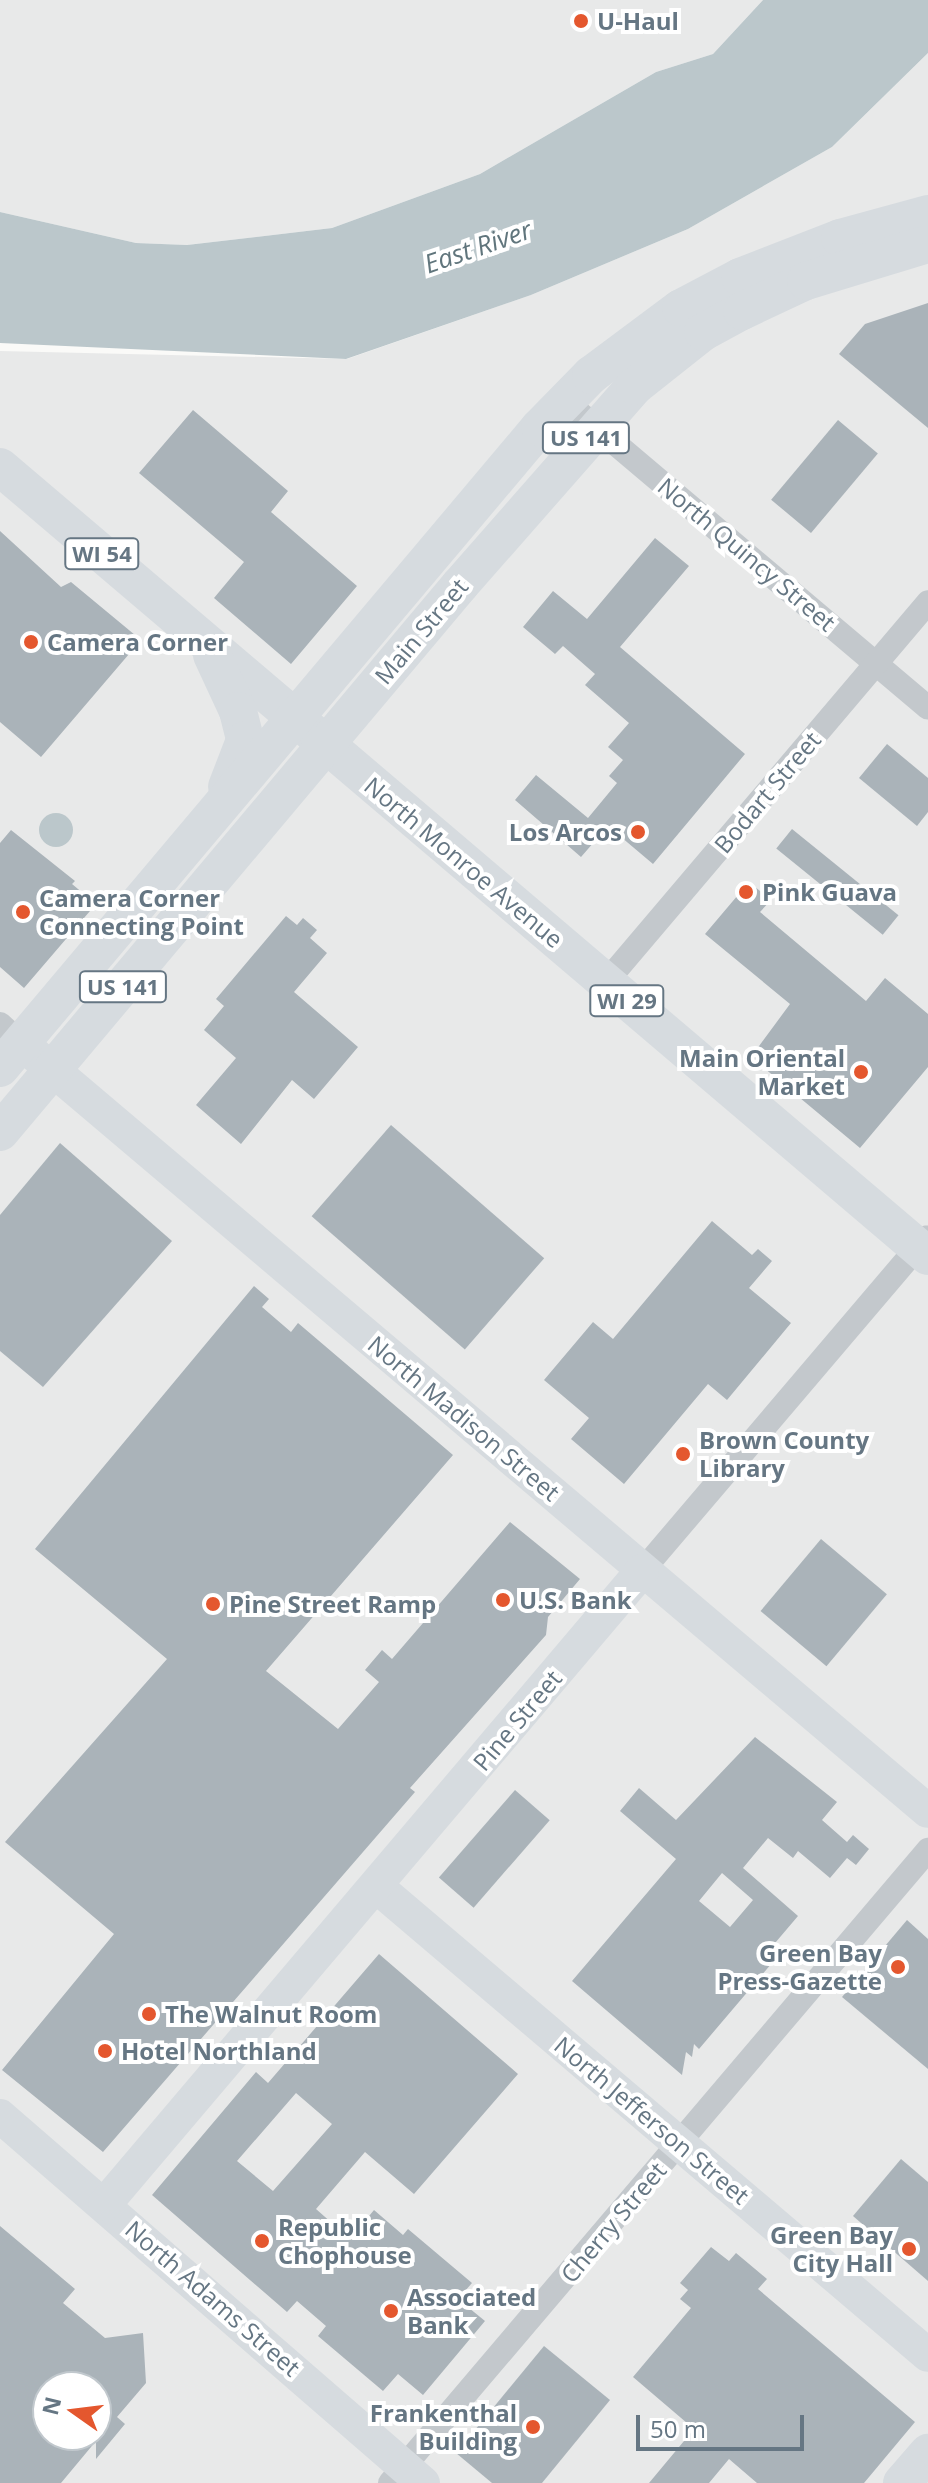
<!DOCTYPE html>
<html>
<head>
<meta charset="utf-8">
<style>
	body { margin:0 }
	#map { position:relative; width:928px; height:2483px; overflow:hidden; background:#fafaf8; font-family:"Open Sans",sans-serif }
	div>[style] { position:absolute }
	.built>* { inset:0; background:#e8e9e9 }
	.water>* { inset:0; background:#bbc7cb }
	.round { border-radius:50% }
	.building>* { inset:0; background:#aab3b9; transform-origin:0 0 }
	.street>* { height:24px; margin:-12px; padding:0 12px; transform-origin:12px; border-radius:12px; background:#c3c8cc }
	.secondary>* { height:34px; margin:-17px; padding:0 17px; transform-origin:17px; border-radius:17px; background:#d6dbdf }
	.primary>* { height:38px; margin:-19px; padding:0 19px; transform-origin:19px; border-radius:19px; background:#d6dbdf }
	.dots>* { width:22px; height:22px; translate:-50% -50%; box-sizing:border-box; border:4px solid #fff; border-radius:50% }
	span { translate:-50% -50%; white-space:nowrap; text-align:center; line-height:1.15; -webkit-text-stroke:8px #fff; paint-order:stroke }
	.shield-label span { padding:2px 6px; background:#fff; border:2px solid; border-radius:6px; -webkit-text-stroke-width:0 }
	.shield-label { font-size:22px; color:#657683; font-weight:700 }
	.poi-label { font-size:24px; color:#657683; font-weight:700 }
	.left { translate:0 -50%; text-align:left }
	.right { translate:-100% -50%; text-align:right }
	.street-label { font-size:24px; color:#657683 }
	.water-label { font-size:26px; color:#60757c; font-style:italic }
	.north { position:absolute; left:32px; top:2371px; width:80px; height:80px; box-sizing:border-box; background:#fff; border:2px solid #c1c8cd; border-radius:50%; rotate:284deg; font-size:22px; font-weight:700; line-height:32px; text-align:center; color:#657683 }
	.north::after { content:''; display:block; margin:auto; width:28px; height:36px; background:#e4572e; clip-path:polygon(50% 0,100% 100%,50% 72%,0 100%) }
	.scale { position:absolute; left:636px; top:2415px; width:168px; height:36px; box-sizing:border-box; border:4px solid #657683; border-top:0; padding-left:10px; font-size:24px; line-height:28px; white-space:nowrap; color:#657683; -webkit-text-stroke:6px #fff; paint-order:stroke }
</style>
</head>
<body>
<div id="map">
	<div class="built">
		<i style="clip-path:polygon(0 0,763px 0,713px 54px,656px 72px,480px 174px,332px 228px,187px 245px,136px 243px,0 212px)"></i>
		<i style="clip-path:polygon(evenodd,928px 53px,928px 2483px,0 2483px,0 351px,347px 359px,531px 295px,688px 229px,832px 147px,928px 53px,48px 2387px,96px 2387px,96px 2435px,48px 2435px,48px 2387px)"></i>
	</div>
	<div class="water">
		<i style="clip-path:polygon(763px 0,928px 0,928px 53px,832px 147px,688px 229px,531px 295px,346px 359px,0 343px,0 212px,136px 243px,187px 245px,332px 228px,480px 174px,656px 72px,713px 54px)"></i>
		<i class="round" style="left:39px;top:813px;width:34px;height:34px"></i>
	</div>
	<div class="building">
		<i style="clip-path:polygon(928px 303px,928px 428px,839px 354px,865px 324px)"></i>
		<i style="clip-path:polygon(193px 410px,288px 491px,271px 512px,357px 586px,291px 664px,214px 598px,244px 562px,139px 473px)"></i>
		<i style="left:838px;top:420px;width:52px;height:104px;rotate:40deg"></i>
		<i style="clip-path:polygon(0 531px,61px 587px,71px 582px,141px 640px,41px 757px,0 722px)"></i>
		<i style="clip-path:polygon(655px 538px,689px 566px,620px 647px,745px 754px,653px 864px,608px 826px,581px 857px,515px 800px,536px 775px,588px 818px,617px 783px,609px 776px,623px 760px,608px 747px,629px 723px,585px 685px,595px 674px,563px 646px,555px 654px,523px 627px,553px 591px,587px 619px)"></i>
		<i style="clip-path:polygon(887px 744px,928px 778px,928px 812px,917px 826px,859px 778px)"></i>
		<i style="left:792px;top:829px;width:137px;height:25px;rotate:39deg"></i>
		<i style="clip-path:polygon(11px 830px,75px 881px,72px 884px,96px 904px,24px 988px,0 967px,0 843px)"></i>
		<i style="clip-path:polygon(749px 882px,771px 900px,760px 912px,866px 1001px,885px 978px,928px 1014px,928px 1067px,860px 1148px,751px 1057px,790px 1004px,705px 934px)"></i>
		<i style="clip-path:polygon(286px 916px,297px 925px,303px 918px,317px 930px,310px 938px,327px 953px,294px 992px,358px 1047px,314px 1099px,292px 1080px,241px 1144px,196px 1105px,236px 1058px,204px 1030px,224px 1006px,216px 999px)"></i>
		<i style="left:391px;top:1125px;width:203px;height:121px;rotate:41deg"></i>
		<i style="clip-path:polygon(60px 1143px,172px 1241px,43px 1387px,0 1351px,0 1215px)"></i>
		<i style="clip-path:polygon(712px 1221px,752px 1255px,758px 1249px,772px 1261px,749px 1288px,791px 1323px,727px 1400px,708px 1384px,624px 1484px,571px 1439px,589px 1418px,544px 1380px,593px 1322px,613px 1339px)"></i>
		<i style="clip-path:polygon(254px 1286px,269px 1299px,262px 1307px,291px 1332px,298px 1323px,453px 1455px,266px 1671px,338px 1729px,379px 1682px,365px 1670px,382px 1650px,392px 1659px,510px 1522px,580px 1579px,548px 1617px,546px 1635px,410px 1788px,415px 1792px,103px 2152px,2px 2070px,114px 1934px,5px 1842px,167px 1659px,35px 1549px)"></i>
		<i style="left:821px;top:1539px;width:86px;height:94px;rotate:40deg"></i>
		<i style="clip-path:polygon(evenodd,755px 1737px,837px 1802px,822px 1820px,847px 1842px,853px 1835px,869px 1849px,856px 1865px,847px 1858px,830px 1878px,798px 1851px,793px 1858px,768px 1838px,743px 1868px,798px 1916px,764px 1956px,772px 1963px,699px 2049px,694px 2044px,692px 2057px,686px 2052px,682px 2075px,572px 1981px,676px 1859px,620px 1811px,639px 1788px,676px 1820px,755px 1737px,722px 1873px,753px 1900px,730px 1927px,699px 1901px,722px 1873px)"></i>
		<i style="left:515px;top:1790px;width:46px;height:116px;rotate:41deg"></i>
		<i style="clip-path:polygon(907px 1920px,928px 1939px,928px 2069px,842px 1997px)"></i>
		<i style="clip-path:polygon(evenodd,379px 1954px,518px 2074px,414px 2194px,365px 2152px,316px 2209px,350px 2239px,374px 2210px,403px 2235px,408px 2229px,472px 2283px,458px 2299px,485px 2321px,423px 2395px,398px 2374px,383px 2391px,318px 2336px,326px 2326px,297px 2301px,287px 2312px,152px 2195px,256px 2072px,268px 2083px,379px 1954px,296px 2093px,332px 2124px,273px 2191px,237px 2161px,296px 2093px)"></i>
		<i style="clip-path:polygon(901px 2159px,928px 2182px,928px 2281px,853px 2216px)"></i>
		<i style="clip-path:polygon(evenodd,0 2226px,75px 2289px,63px 2303px,105px 2338px,143px 2333px,146px 2383px,117px 2417px,125px 2424px,96px 2459px,96px 2441px,61px 2483px,0 2483px,0 2226px,48px 2387px,96px 2387px,96px 2435px,48px 2435px,48px 2387px)"></i>
		<i style="clip-path:polygon(711px 2247px,729px 2261px,736px 2253px,767px 2279px,758px 2289px,915px 2422px,864px 2483px,757px 2483px,729px 2459px,709px 2483px,649px 2483px,694px 2429px,633px 2377px,691px 2308px,680px 2299px,688px 2290px,680px 2283px)"></i>
		<i style="clip-path:polygon(544px 2346px,610px 2400px,542px 2483px,492px 2483px,456px 2453px)"></i>
	</div>
	<div class="street">
		<i style="left:565px;top:401px;width:475px;rotate:40.2deg"></i>
		<i style="left:606px;top:982px;width:498px;rotate:-49.7deg"></i>
		<i style="left:0;top:1024px;width:28px;rotate:42deg"></i>
		<i style="left:642px;top:1571px;width:438px;rotate:-49.6deg"></i>
		<i style="left:390px;top:2483px;width:831px;rotate:-49.64deg"></i>
	</div>
	<div class="secondary">
		<i style="left:21px;top:1043px;width:1188px;rotate:40.26deg"></i>
		<i style="left:376px;top:1886px;width:724px;rotate:40.35deg"></i>
		<i style="left:0;top:2116px;width:560px;rotate:40.95deg"></i>
		<i style="left:105px;top:2204px;width:830px;rotate:-49.69deg"></i>
	</div>
	<div class="primary">
		<i style="left:0;top:467px;width:1218px;rotate:40.37deg"></i>
		<i style="left:212px;top:655px;width:62px;rotate:65.1deg"></i>
		<i style="left:238px;top:711px;width:30px;rotate:76deg"></i>
		<i style="left:245px;top:740px;width:50px;rotate:111deg"></i>
		<i style="left:0;top:1068px;width:838px;rotate:-49.89deg"></i>
		<i style="left:540px;top:427px;width:73px;rotate:-45.6deg"></i>
		<i style="left:591px;top:375px;width:112px;rotate:-36.7deg"></i>
		<i style="left:681px;top:308px;width:67px;rotate:-27.7deg"></i>
		<i style="left:740px;top:277px;width:107px;rotate:-21.3deg"></i>
		<i style="left:840px;top:238px;width:91px;rotate:-15.3deg"></i>
		<i style="left:0;top:1132px;width:715px;rotate:-49.94deg"></i>
		<i style="left:460px;top:585px;width:265px;rotate:-48.7deg"></i>
		<i style="left:635px;top:386px;width:87px;rotate:-38.5deg"></i>
		<i style="left:703px;top:332px;width:44px;rotate:-28.3deg"></i>
		<i style="left:742px;top:311px;width:71px;rotate:-25.1deg"></i>
		<i style="left:806px;top:281px;width:127px;rotate:-16.9deg"></i>
		<i style="left:902px;top:2483px;width:40px;rotate:-49deg"></i>
	</div>
	<div class="dots">
		<i style="left:581px;top:21px;background:#e4572e"></i>
		<i style="left:31px;top:642px;background:#e4572e"></i>
		<i style="left:638px;top:832px;background:#e4572e"></i>
		<i style="left:746px;top:892px;background:#e4572e"></i>
		<i style="left:23px;top:912px;background:#e4572e"></i>
		<i style="left:861px;top:1072px;background:#e4572e"></i>
		<i style="left:683px;top:1454px;background:#e4572e"></i>
		<i style="left:503px;top:1600px;background:#e4572e"></i>
		<i style="left:213px;top:1604px;background:#e4572e"></i>
		<i style="left:898px;top:1967px;background:#e4572e"></i>
		<i style="left:149px;top:2014px;background:#e4572e"></i>
		<i style="left:105px;top:2051px;background:#e4572e"></i>
		<i style="left:262px;top:2241px;background:#e4572e"></i>
		<i style="left:909px;top:2249px;background:#e4572e"></i>
		<i style="left:391px;top:2311px;background:#e4572e"></i>
		<i style="left:533px;top:2427px;background:#e4572e"></i>
	</div>
	<div class="shield-label">
		<span style="left:586px;top:438px">US 141</span>
		<span style="left:102px;top:554px">WI 54</span>
		<span style="left:123px;top:987px">US 141</span>
		<span style="left:627px;top:1001px">WI 29</span>
	</div>
	<div class="poi-label">
		<span class="left" style="left:597px;top:21px">U-Haul</span>
		<span class="left" style="left:47px;top:642px">Camera Corner</span>
		<span class="right" style="left:622px;top:832px">Los Arcos</span>
		<span class="left" style="left:762px;top:892px">Pink Guava</span>
		<span class="left" style="left:39px;top:912px">Camera Corner<br>Connecting Point</span>
		<span class="right" style="left:845px;top:1072px">Main Oriental<br>Market</span>
		<span class="left" style="left:699px;top:1454px">Brown County<br>Library</span>
		<span class="left" style="left:519px;top:1600px">U.S. Bank</span>
		<span class="left" style="left:229px;top:1604px">Pine Street Ramp</span>
		<span class="right" style="left:882px;top:1967px">Green Bay<br>Press-Gazette</span>
		<span class="left" style="left:165px;top:2014px">The Walnut Room</span>
		<span class="left" style="left:121px;top:2051px">Hotel Northland</span>
		<span class="left" style="left:278px;top:2241px">Republic<br>Chophouse</span>
		<span class="right" style="left:893px;top:2249px">Green Bay<br>City Hall</span>
		<span class="left" style="left:407px;top:2311px">Associated<br>Bank</span>
		<span class="right" style="left:517px;top:2427px">Frankenthal<br>Building</span>
	</div>
	<div class="street-label">
		<span style="left:747px;top:554px;rotate:40deg">North Quincy Street</span>
		<span style="left:421px;top:631px;rotate:-50deg">Main Street</span>
		<span style="left:767px;top:792px;rotate:-50deg">Bodart Street</span>
		<span style="left:464px;top:862px;rotate:40deg">North Monroe Avenue</span>
		<span style="left:464px;top:1418px;rotate:40deg">North Madison Street</span>
		<span style="left:517px;top:1720px;rotate:-50deg">Pine Street</span>
		<span style="left:652px;top:2120px;rotate:40deg">North Jefferson Street</span>
		<span style="left:613px;top:2222px;rotate:-50deg">Cherry Street</span>
		<span style="left:213px;top:2298px;rotate:41deg">North Adams Street</span>
	</div>
	<div class="water-label">
		<span style="left:478px;top:247px;rotate:-19deg">East River</span>
	</div>
	<div class="north">N</div>
	<div class="scale">50 m</div>
</div>
</body>
</html>
